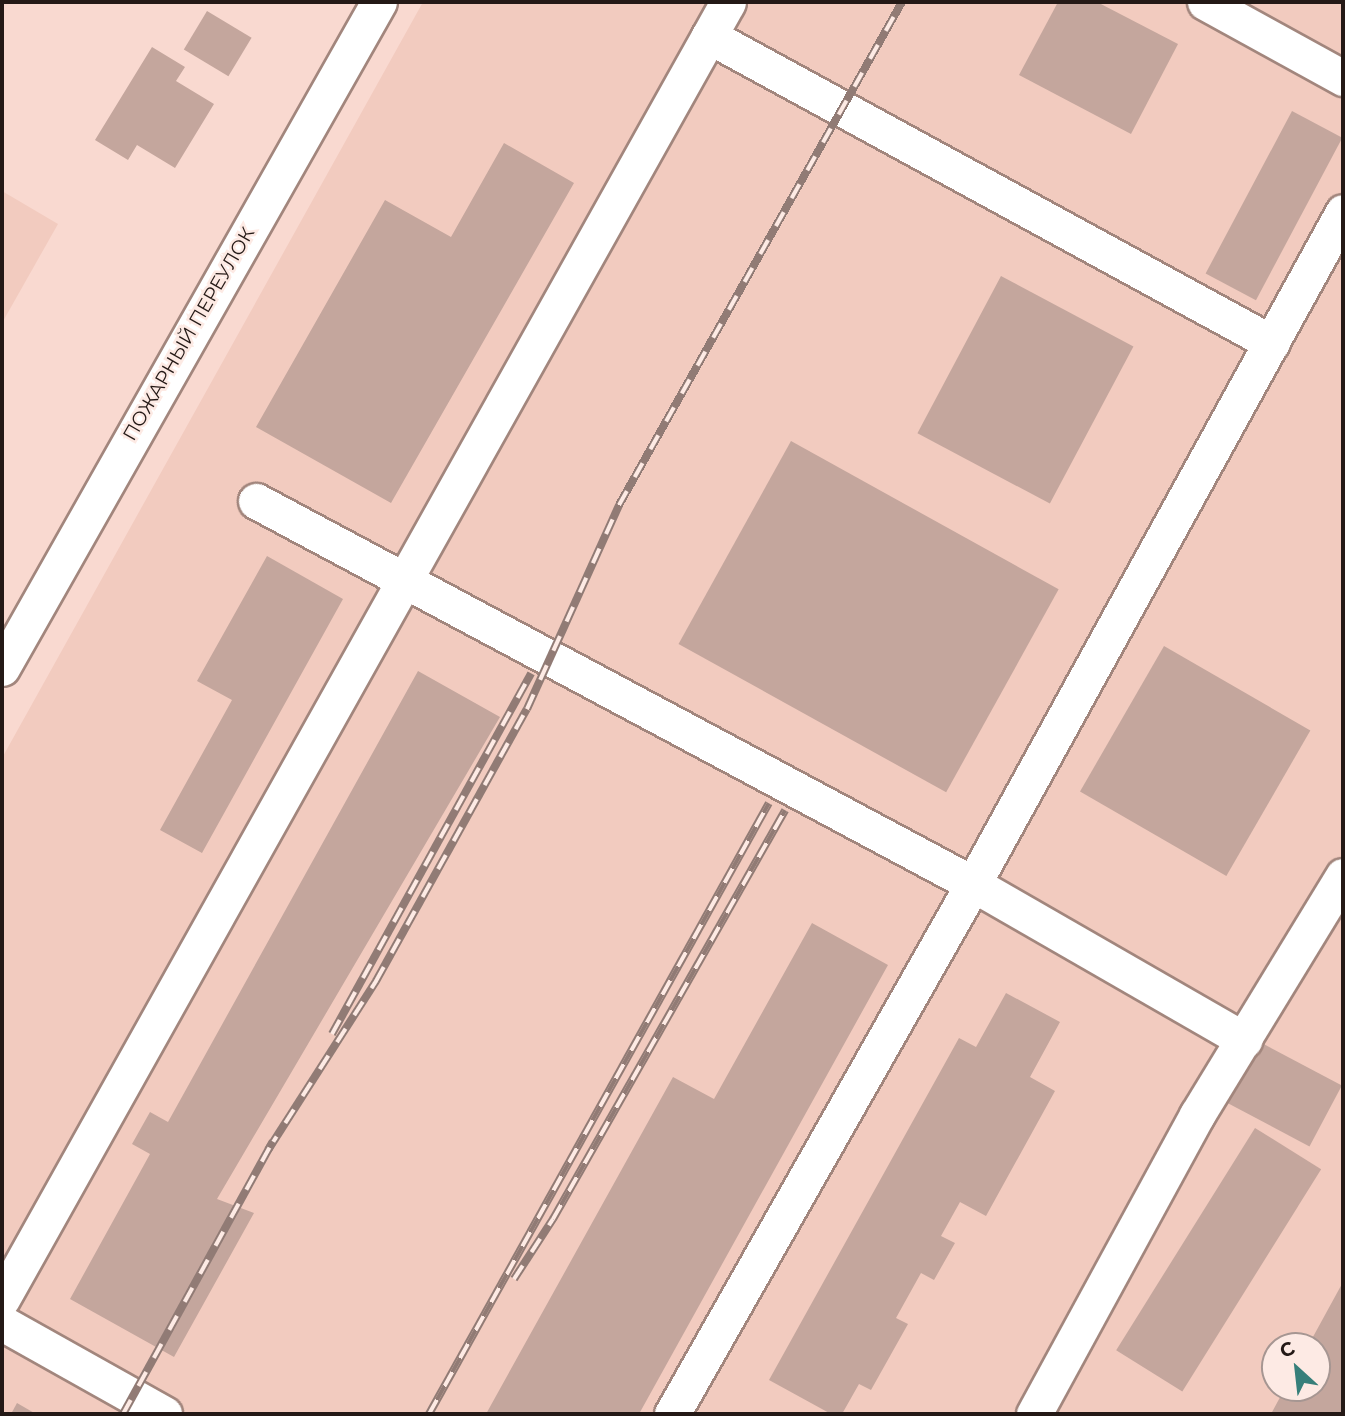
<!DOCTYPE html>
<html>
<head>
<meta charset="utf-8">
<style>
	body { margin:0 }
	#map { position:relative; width:1345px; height:1416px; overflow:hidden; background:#f9d9d0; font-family:Montserrat,sans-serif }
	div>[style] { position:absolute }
	.built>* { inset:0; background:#f2cbbf }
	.building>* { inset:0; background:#c4a69d; transform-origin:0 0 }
	.roads { filter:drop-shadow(2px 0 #a2867d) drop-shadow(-2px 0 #a2867d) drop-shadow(0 2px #a2867d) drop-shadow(0 -2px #a2867d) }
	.minor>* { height:35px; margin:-17.5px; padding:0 17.5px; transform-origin:17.5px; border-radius:17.5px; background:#fff }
	.rail>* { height:8px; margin-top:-4px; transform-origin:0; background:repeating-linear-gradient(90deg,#fdeae4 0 16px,#917b75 0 32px); box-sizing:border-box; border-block:2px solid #917b75 }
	span { translate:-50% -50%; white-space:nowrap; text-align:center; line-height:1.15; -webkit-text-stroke:5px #fdeae4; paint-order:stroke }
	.street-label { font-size:19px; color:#241916 }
	.frame { position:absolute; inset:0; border:4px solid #241916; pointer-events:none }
	.north { position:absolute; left:1261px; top:1332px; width:70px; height:70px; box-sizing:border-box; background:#fdeae4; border:2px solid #a69692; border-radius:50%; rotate:333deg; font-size:19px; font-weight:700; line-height:28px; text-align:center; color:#241916 }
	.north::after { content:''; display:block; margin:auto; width:24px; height:32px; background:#377f7a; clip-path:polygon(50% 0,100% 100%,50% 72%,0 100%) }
</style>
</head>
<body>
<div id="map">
	<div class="built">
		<i style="clip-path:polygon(evenodd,423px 2px,1343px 2px,1343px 1414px,2px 1414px,2px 758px,423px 2px,1275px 1346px,1317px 1346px,1317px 1388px,1275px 1388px,1275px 1346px)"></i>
		<i style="clip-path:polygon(2px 191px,58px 224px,2px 323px)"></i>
	</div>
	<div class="building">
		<i style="clip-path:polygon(1058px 2px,1097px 2px,1178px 44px,1131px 134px,1019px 75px)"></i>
		<i style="left:207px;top:11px;width:52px;height:45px;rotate:31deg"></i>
		<i style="clip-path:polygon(152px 47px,185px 67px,176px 81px,214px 104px,175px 168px,137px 145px,128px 160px,95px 140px)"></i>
		<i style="left:1292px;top:111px;width:57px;height:184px;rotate:28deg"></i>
		<i style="clip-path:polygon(504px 143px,574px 183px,391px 503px,256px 427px,385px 200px,451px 237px)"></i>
		<i style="left:1001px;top:276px;width:150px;height:178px;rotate:28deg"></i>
		<i style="left:791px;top:441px;width:306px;height:232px;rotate:29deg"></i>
		<i style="clip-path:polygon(267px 556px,343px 599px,202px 853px,160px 830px,232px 700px,197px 681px)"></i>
		<i style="left:1164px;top:646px;width:169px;height:168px;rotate:30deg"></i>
		<i style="clip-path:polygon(418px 671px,500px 717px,217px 1199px,254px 1213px,174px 1357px,70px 1299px,150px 1154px,132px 1144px,150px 1112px,168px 1122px)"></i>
		<i style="clip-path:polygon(812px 923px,888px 965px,639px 1414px,486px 1414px,673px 1077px,714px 1099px)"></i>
		<i style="clip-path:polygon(1006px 993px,1060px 1022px,1030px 1077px,1055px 1091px,986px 1216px,960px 1202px,941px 1236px,955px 1243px,934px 1280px,921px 1273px,896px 1318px,908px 1324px,871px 1390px,859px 1384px,842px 1414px,831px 1414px,769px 1380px,959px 1038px,976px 1047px)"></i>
		<i style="left:1258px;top:1041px;width:95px;height:69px;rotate:28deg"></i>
		<i style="left:1255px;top:1128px;width:78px;height:262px;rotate:32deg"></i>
		<i style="clip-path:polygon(1343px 1282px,1343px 1414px,1271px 1414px,1285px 1388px,1317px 1388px,1317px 1346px,1308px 1346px)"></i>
		<i style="clip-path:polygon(17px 1403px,36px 1414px,11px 1414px)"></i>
	</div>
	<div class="roads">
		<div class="minor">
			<i style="left:1205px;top:2px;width:158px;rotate:28.8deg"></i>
			<i style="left:709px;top:36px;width:641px;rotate:28.6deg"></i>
			<i style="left:256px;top:501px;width:813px;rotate:28.11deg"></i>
			<i style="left:973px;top:884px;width:313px;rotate:29.9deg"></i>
			<i style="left:2px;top:668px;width:765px;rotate:-60.49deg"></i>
			<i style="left:2px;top:1299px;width:1486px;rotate:-60.76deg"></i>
			<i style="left:2px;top:1323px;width:186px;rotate:29.3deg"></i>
			<i style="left:672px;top:1414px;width:610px;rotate:-60.41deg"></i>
			<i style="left:973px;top:884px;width:767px;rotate:-61.16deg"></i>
			<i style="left:1034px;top:1414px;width:341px;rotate:-61.4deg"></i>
			<i style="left:1197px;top:1115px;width:280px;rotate:-58.6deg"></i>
		</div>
	</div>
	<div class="rail">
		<i style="left:332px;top:1034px;width:412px;rotate:-61.1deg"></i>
		<i style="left:268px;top:1150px;width:201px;rotate:-57.4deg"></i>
		<i style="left:376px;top:981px;width:311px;rotate:-61deg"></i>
		<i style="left:527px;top:709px;width:224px;rotate:-65.7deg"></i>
		<i style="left:619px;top:505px;width:577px;rotate:-60.64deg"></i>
		<i style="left:514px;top:1279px;width:72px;rotate:-57deg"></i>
		<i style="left:553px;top:1219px;width:470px;rotate:-60.4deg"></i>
		<i style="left:123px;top:1414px;width:311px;rotate:-61.2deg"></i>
		<i style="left:429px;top:1414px;width:699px;rotate:-60.91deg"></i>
	</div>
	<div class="street-label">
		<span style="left:189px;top:334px;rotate:-60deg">ПОЖАРНЫЙ ПЕРЕУЛОК</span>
	</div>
	<div class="frame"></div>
	<div class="north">С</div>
</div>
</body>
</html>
